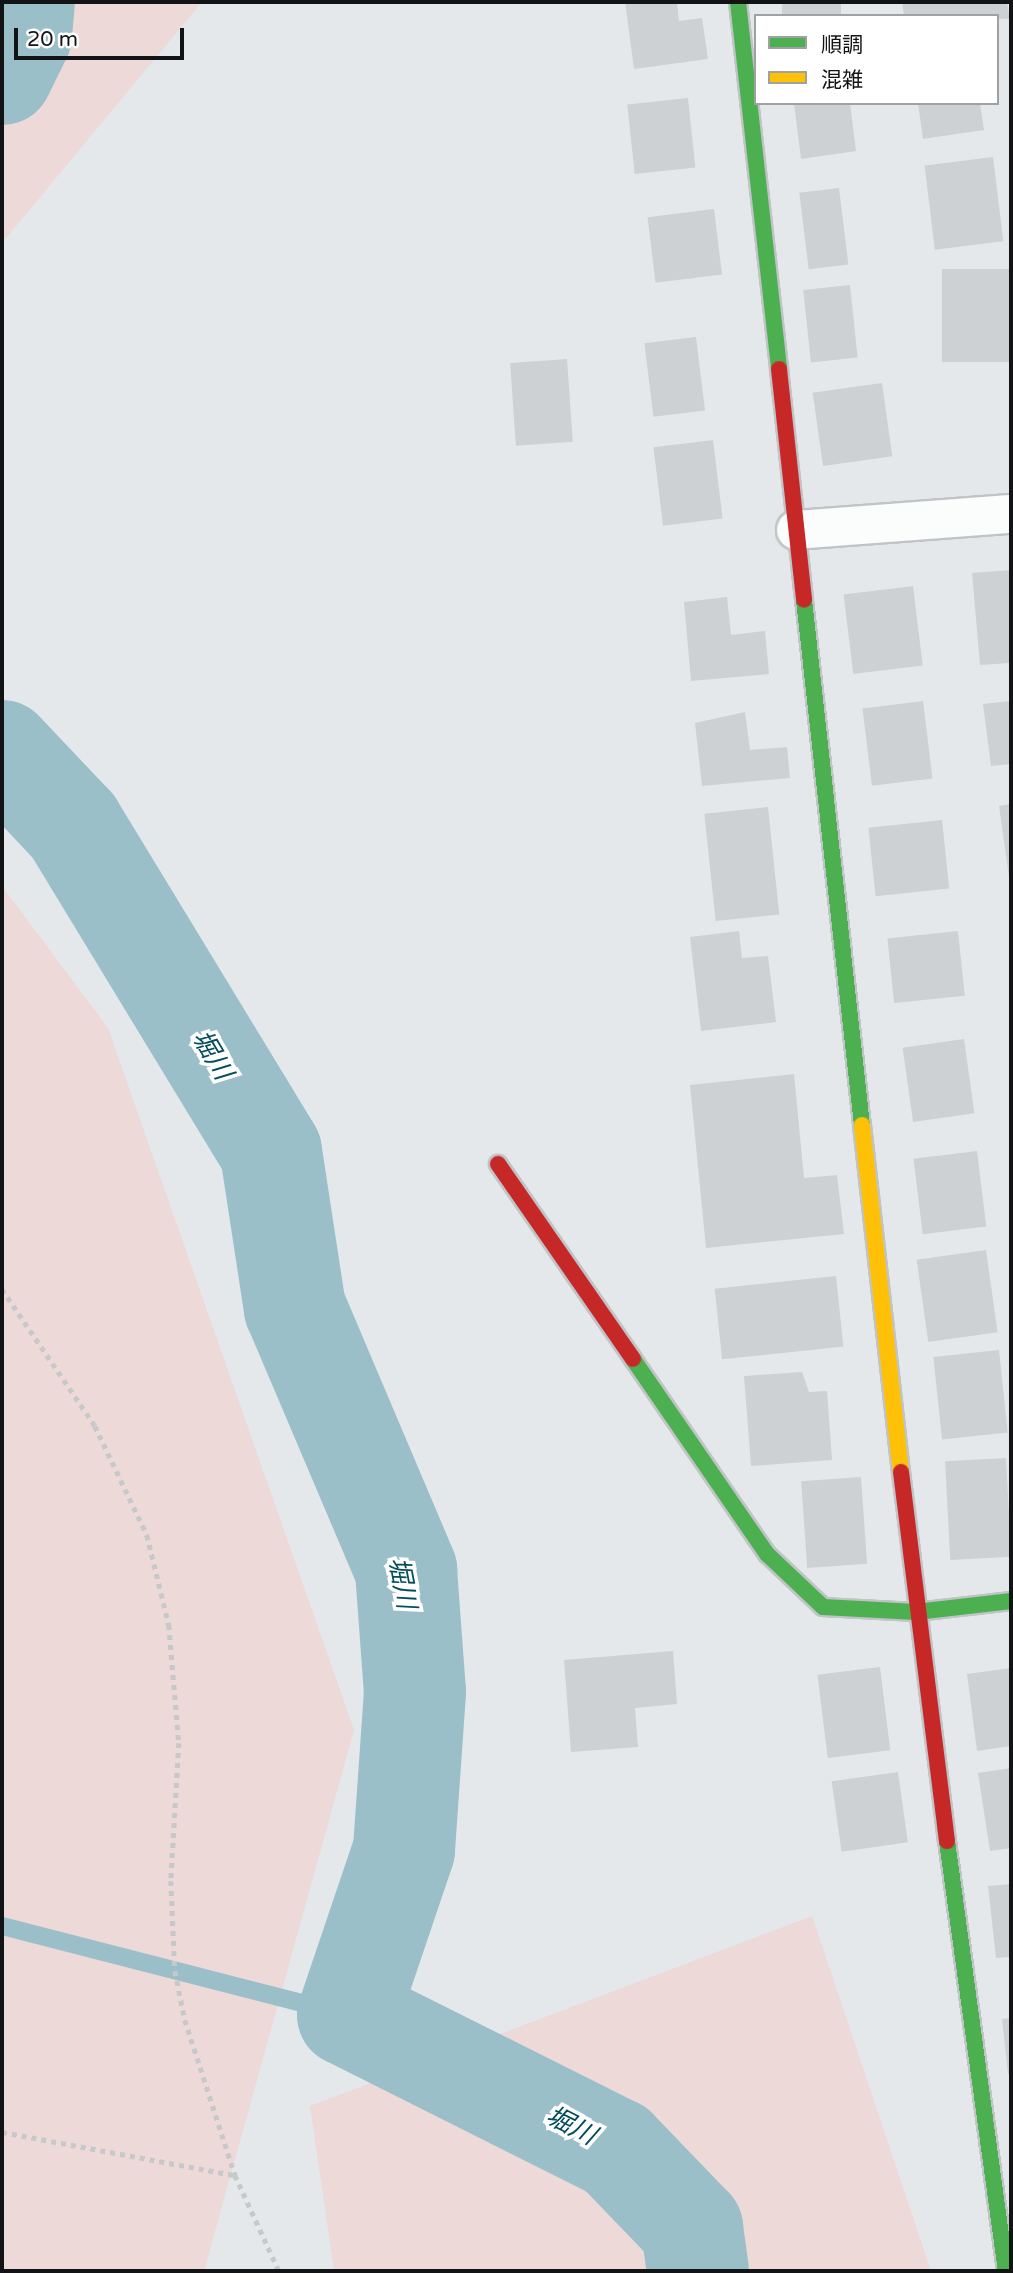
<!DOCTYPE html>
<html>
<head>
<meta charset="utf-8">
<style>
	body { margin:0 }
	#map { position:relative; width:1013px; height:2273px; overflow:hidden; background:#e4e8ea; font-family:"Varela Round","Noto Sans JP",sans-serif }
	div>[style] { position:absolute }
	.green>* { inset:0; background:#ecd9d8 }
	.stream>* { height:18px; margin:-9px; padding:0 9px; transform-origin:9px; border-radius:9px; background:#9bbfc9 }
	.river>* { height:102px; margin:-51px; padding:0 51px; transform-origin:51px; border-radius:51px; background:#9bbfc9 }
	.building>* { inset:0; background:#ced1d3; transform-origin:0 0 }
	.path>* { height:4.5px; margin-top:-2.25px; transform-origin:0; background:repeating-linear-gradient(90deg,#c7c8c9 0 5px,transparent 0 10px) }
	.roads { filter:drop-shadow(2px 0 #c1c4c6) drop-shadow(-2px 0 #c1c4c6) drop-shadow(0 2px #c1c4c6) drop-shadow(0 -2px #c1c4c6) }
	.street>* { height:38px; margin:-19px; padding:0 19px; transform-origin:19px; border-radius:19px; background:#fbfcfc }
	.fast>* { height:16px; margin:-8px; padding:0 8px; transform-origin:8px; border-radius:8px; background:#4caf50 }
	.slow>* { height:16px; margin:-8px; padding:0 8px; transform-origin:8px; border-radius:8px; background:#ffc107 }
	.jam>* { height:16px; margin:-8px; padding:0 8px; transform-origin:8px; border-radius:8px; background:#c62828 }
	span { translate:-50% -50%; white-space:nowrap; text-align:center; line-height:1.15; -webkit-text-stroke:7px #fff; paint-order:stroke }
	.water-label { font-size:26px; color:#024c5c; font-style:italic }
	.frame { position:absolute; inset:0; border:4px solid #111314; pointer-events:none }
	.legend { position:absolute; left:754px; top:14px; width:245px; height:91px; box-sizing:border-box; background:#fff; border:2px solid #a0a1a1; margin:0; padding:9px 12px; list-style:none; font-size:21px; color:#111314 }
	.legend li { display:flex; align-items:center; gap:14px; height:35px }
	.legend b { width:35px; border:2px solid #a0a1a1 }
	.scale { position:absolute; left:14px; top:28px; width:170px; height:32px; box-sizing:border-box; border:4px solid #111314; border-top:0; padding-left:9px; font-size:21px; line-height:24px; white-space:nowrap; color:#111314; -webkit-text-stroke:5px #fff; paint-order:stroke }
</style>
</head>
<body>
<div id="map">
	<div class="green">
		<i style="clip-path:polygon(2px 2px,202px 2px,2px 243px)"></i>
		<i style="clip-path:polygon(2px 886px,108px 1028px,354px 1730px,204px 2271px,2px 2271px)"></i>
		<i style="clip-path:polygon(812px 1916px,931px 2271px,334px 2271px,310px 2106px)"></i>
	</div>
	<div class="stream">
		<i style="left:2px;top:1926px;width:357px;rotate:14.4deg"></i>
	</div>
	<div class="river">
		<i style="left:2px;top:74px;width:43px;rotate:-64deg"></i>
		<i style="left:21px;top:35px;width:33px;rotate:-85deg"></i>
		<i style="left:2px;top:751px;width:103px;rotate:46.6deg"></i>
		<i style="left:73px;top:826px;width:381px;rotate:58.7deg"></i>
		<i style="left:271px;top:1152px;width:158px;rotate:81.3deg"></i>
		<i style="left:295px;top:1308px;width:285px;rotate:67deg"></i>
		<i style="left:406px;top:1570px;width:122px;rotate:85.8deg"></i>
		<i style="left:415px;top:1692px;width:158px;rotate:94deg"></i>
		<i style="left:404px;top:1850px;width:174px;rotate:108.7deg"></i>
		<i style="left:348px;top:2015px;width:300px;rotate:26.6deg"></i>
		<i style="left:616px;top:2149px;width:110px;rotate:46.1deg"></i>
		<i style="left:692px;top:2228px;width:43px;rotate:82.1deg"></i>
	</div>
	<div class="building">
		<i style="clip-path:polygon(625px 2px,677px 2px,679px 21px,702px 18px,708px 59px,634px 69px)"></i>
		<i style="left:782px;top:2px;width:59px;height:14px"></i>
		<i style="clip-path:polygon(902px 2px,1007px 2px,1010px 19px,904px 16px)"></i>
		<i style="left:688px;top:98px;width:70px;height:61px;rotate:84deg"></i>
		<i style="clip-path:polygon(794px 103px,850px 103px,856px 151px,801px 159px)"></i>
		<i style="clip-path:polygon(918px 103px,980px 103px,984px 130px,923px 139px)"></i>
		<i style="left:993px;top:157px;width:85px;height:69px;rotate:83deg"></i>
		<i style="left:839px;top:188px;width:77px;height:40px;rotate:83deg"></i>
		<i style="left:714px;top:209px;width:66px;height:67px;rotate:83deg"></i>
		<i style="left:1011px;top:269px;width:93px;height:69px;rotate:90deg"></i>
		<i style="left:850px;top:285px;width:73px;height:47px;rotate:84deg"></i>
		<i style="left:696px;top:337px;width:74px;height:52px;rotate:83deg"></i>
		<i style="left:567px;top:359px;width:83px;height:57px;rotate:86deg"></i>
		<i style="left:882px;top:383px;width:74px;height:70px;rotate:82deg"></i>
		<i style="left:713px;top:440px;width:79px;height:60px;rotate:83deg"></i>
		<i style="clip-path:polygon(1011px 570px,1011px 663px,980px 665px,972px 573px)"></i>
		<i style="left:913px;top:586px;width:80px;height:70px;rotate:83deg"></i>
		<i style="clip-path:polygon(727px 597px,731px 635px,765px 631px,769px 674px,691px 681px,684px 602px)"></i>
		<i style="left:923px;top:701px;width:78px;height:61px;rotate:83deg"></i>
		<i style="clip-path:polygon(1011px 701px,1011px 764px,991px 766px,983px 704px)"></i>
		<i style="clip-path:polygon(745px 712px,750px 750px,787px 747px,790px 778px,702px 786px,695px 723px)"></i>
		<i style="clip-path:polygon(1011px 804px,1011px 884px,1010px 884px,999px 806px)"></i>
		<i style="left:768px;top:807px;width:108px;height:64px;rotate:84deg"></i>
		<i style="left:942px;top:820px;width:69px;height:74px;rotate:84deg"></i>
		<i style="clip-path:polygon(739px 931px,742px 958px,768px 956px,776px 1022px,701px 1031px,690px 937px)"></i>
		<i style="left:958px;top:931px;width:65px;height:71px;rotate:84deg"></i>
		<i style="left:964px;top:1039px;width:75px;height:62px;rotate:82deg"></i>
		<i style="clip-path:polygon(794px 1074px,804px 1178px,837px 1175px,844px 1234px,706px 1248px,690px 1085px)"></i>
		<i style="left:977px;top:1151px;width:76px;height:64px;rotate:83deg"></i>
		<i style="left:986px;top:1250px;width:83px;height:70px;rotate:82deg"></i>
		<i style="left:836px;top:1276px;width:71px;height:122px;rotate:84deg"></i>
		<i style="left:999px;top:1350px;width:83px;height:66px;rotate:84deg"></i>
		<i style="clip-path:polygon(802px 1372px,809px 1392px,827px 1391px,832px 1460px,751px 1466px,744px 1376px)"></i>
		<i style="left:1006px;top:1458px;width:99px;height:61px;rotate:87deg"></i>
		<i style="left:861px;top:1477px;width:87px;height:60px;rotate:86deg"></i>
		<i style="clip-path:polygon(673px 1651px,677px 1704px,635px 1708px,638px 1747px,571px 1752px,564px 1660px)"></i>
		<i style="left:880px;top:1667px;width:84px;height:63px;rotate:83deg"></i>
		<i style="clip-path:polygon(1011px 1668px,1011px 1746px,977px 1751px,967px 1674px)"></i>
		<i style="clip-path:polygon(1011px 1768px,1011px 1848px,990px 1851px,978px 1773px)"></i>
		<i style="left:898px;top:1772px;width:71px;height:67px;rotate:82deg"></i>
		<i style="clip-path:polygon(1011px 1884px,1011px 1957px,996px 1958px,988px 1886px)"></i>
		<i style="clip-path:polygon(1011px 2018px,1011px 2074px,1008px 2074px,1002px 2019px)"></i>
	</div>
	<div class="path">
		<i style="left:2px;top:1289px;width:166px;rotate:55.8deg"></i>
		<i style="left:95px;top:1426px;width:121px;rotate:64.5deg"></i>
		<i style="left:147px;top:1535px;width:93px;rotate:76.3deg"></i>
		<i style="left:169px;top:1625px;width:118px;rotate:85.2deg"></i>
		<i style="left:179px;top:1743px;width:138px;rotate:93.3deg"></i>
		<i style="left:171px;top:1881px;width:90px;rotate:87.5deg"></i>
		<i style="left:175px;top:1971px;width:50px;rotate:78.5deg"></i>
		<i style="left:185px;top:2020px;width:163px;rotate:72.1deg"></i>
		<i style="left:235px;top:2175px;width:106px;rotate:65.4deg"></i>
		<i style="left:2px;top:2132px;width:237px;rotate:10.5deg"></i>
	</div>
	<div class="roads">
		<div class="street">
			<i style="left:796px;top:530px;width:216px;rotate:-4.3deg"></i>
		</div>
		<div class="fast">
			<i style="left:738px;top:2px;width:369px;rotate:83.6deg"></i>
			<i style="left:804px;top:600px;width:528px;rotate:83.7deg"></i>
			<i style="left:633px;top:1359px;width:237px;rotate:55.5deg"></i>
			<i style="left:767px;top:1554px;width:77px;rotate:43.4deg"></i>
			<i style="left:823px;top:1607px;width:93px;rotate:3.1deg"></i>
			<i style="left:916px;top:1612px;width:96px;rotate:-6.6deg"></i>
			<i style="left:947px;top:1841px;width:434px;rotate:82.2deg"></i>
		</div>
		<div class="slow">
			<i style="left:862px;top:1125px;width:349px;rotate:83.6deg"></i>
		</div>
		<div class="jam">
			<i style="left:779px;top:369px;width:232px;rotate:83.8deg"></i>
			<i style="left:498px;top:1164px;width:237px;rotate:55.3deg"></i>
			<i style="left:901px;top:1472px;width:372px;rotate:82.9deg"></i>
		</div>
	</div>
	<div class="water-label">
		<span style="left:212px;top:1055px;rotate:59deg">堀川</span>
		<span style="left:402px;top:1583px;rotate:79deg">堀川</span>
		<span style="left:571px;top:2126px;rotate:27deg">堀川</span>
	</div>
	<div class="frame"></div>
	<ul class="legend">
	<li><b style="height:9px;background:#4caf50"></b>順調</li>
	<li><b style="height:9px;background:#ffc107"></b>混雑</li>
	</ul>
	<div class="scale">20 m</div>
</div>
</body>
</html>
